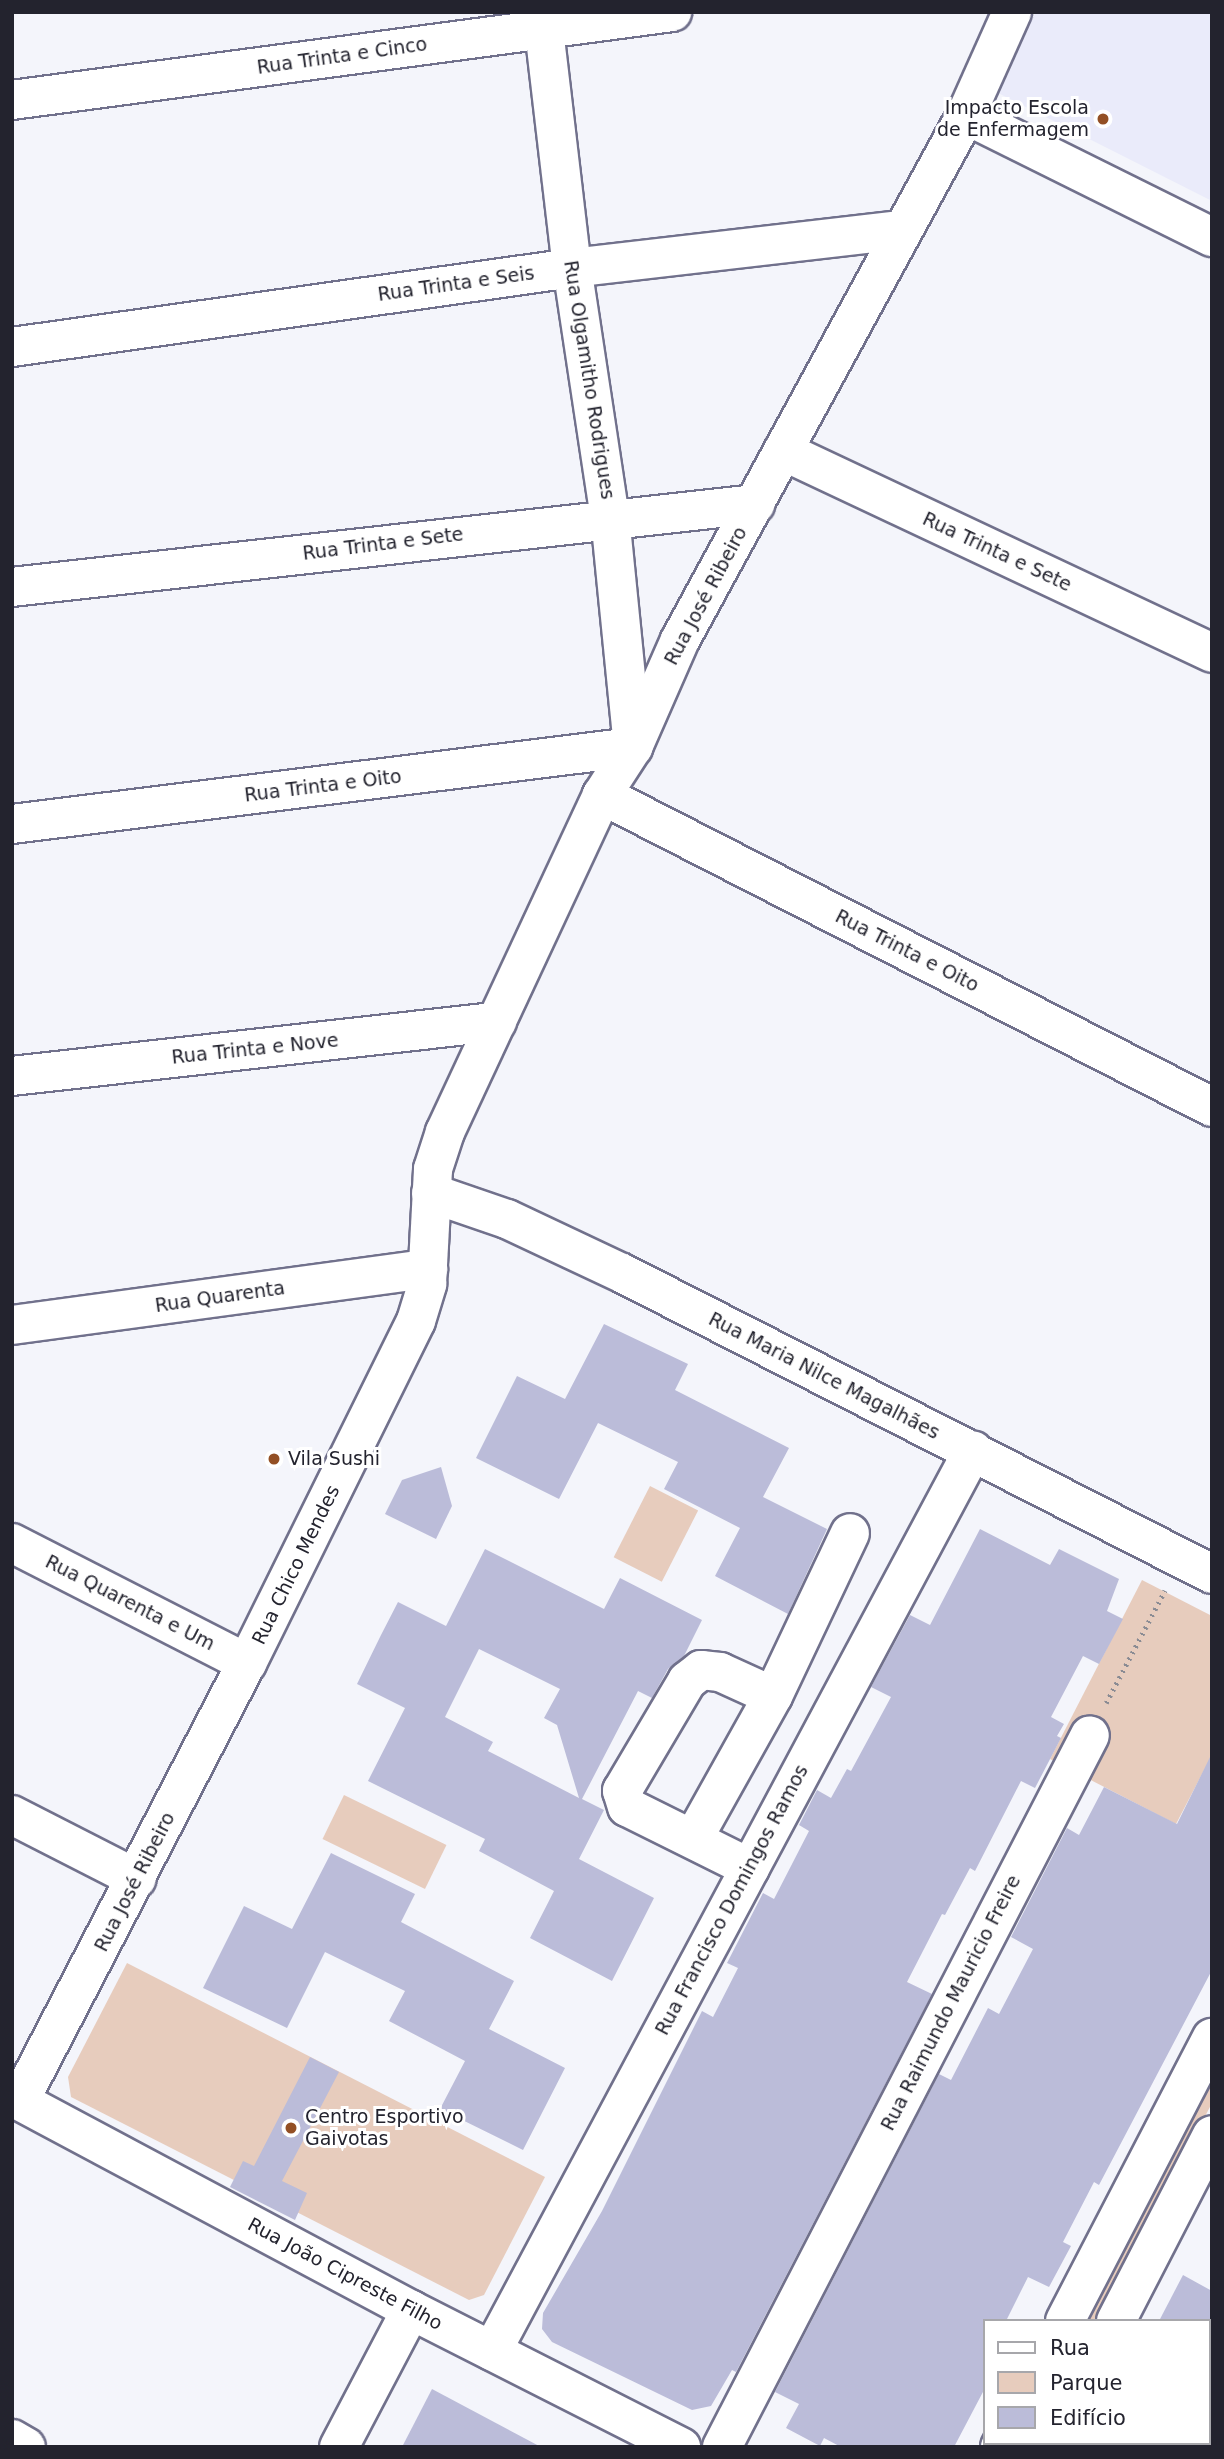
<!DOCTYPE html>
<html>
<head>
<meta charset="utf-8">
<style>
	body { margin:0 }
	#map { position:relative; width:1224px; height:2459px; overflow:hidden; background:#f4f5fb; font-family:"DejaVu Sans",sans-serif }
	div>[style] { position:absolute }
	.built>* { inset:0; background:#eaebfa }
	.green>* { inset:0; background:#e7ccbd; transform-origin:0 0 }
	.building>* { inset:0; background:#bbbcd9 }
	.path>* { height:4.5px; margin-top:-2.25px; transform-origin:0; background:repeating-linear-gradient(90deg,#8a8b93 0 2px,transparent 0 7px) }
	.roads { filter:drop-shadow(2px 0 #71718c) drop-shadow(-2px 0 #71718c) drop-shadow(0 2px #71718c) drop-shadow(0 -2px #71718c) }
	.minor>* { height:38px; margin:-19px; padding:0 19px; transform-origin:19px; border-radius:19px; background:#fff }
	.dots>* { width:19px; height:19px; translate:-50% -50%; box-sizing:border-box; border:4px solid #fff; border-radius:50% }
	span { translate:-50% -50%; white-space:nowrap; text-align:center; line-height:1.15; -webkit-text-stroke:6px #fff; paint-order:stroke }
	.street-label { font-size:19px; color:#23232e }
	.poi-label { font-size:19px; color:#23232e }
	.right { translate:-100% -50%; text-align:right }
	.left { translate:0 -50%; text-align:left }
	.frame { position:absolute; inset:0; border:14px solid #23232e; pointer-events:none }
	.legend { position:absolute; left:983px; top:2319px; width:228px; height:126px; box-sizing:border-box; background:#fff; border:2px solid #a7a7ab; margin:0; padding:9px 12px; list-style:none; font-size:21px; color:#23232e }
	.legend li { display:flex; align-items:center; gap:14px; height:35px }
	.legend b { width:35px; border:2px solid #a7a7ab }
</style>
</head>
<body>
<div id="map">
	<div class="built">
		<i style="clip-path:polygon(1036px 12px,1212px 12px,1212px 201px,994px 91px)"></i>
	</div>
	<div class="green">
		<i style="left:650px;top:1486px;width:54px;height:80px;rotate:27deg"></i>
		<i style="clip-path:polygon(1142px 1580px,1212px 1616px,1212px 1755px,1176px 1824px,1050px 1759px)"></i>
		<i style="left:344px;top:1795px;width:114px;height:49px;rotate:26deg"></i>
		<i style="clip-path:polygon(127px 1963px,545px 2177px,484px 2295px,469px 2300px,71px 2097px,68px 2077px)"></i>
		<i style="clip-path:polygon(1212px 2070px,1212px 2103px,1098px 2321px,1080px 2321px)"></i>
	</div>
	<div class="building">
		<i style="clip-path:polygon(604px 1324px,688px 1364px,675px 1390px,789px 1448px,763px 1497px,827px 1529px,788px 1614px,715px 1576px,740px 1528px,664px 1489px,678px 1462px,598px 1423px,559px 1499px,476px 1458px,517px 1376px,565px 1399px)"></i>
		<i style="clip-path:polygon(441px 1467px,452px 1506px,436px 1539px,385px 1514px,402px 1480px)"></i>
		<i style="clip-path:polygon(980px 1529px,1050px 1565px,1059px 1549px,1119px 1579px,1107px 1611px,1123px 1619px,1099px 1664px,1083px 1656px,1051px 1717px,1064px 1724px,1057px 1736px,1061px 1738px,1035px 1788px,1021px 1781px,975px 1871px,970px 1868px,945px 1915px,942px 1914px,907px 1982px,932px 1994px,736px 2372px,732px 2370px,711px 2406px,692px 2410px,552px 2342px,542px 2329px,543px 2313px,602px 2211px,702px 2011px,713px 2017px,738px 1968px,727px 1963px,763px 1893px,774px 1899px,809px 1831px,799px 1825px,817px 1790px,831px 1798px,847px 1769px,851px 1771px,891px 1697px,871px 1687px,910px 1615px,930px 1625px)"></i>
		<i style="clip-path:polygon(evenodd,485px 1549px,604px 1609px,620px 1578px,702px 1620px,684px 1656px,668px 1669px,652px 1698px,638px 1691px,582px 1799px,604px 1810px,579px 1859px,654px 1898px,612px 1981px,530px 1938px,554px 1891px,479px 1851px,485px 1839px,368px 1781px,405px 1708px,357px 1684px,381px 1635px,398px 1602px,446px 1626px,485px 1549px,479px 1649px,560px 1689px,544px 1718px,557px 1725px,579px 1798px,488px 1751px,493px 1742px,445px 1717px,479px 1649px)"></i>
		<i style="clip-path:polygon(1212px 1753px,1212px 1970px,1099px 2185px,1094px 2182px,1063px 2242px,1071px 2246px,1049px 2287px,1028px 2277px,1006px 2321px,984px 2321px,984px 2390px,954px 2447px,841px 2447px,824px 2438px,820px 2446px,786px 2428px,799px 2404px,775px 2392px,939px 2074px,951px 2080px,988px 2008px,999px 2014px,1033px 1949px,1011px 1937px,1067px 1828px,1079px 1835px,1104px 1787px,1177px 1824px)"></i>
		<i style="clip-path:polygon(331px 1853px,415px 1894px,401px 1922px,514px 1981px,489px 2029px,565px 2068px,523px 2150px,440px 2109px,465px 2061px,389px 2021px,405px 1991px,325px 1952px,287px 2028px,203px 1988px,244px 1906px,292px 1929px)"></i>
		<i style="clip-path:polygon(310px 2057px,339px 2072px,282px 2181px,307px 2193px,295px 2220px,230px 2187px,243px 2161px,254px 2166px)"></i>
		<i style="clip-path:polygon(1183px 2275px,1212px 2291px,1212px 2321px,1159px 2321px)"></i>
		<i style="clip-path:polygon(432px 2389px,541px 2447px,402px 2447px)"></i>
	</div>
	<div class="path">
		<i style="left:1106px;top:1703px;width:127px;rotate:-62.4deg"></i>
	</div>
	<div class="roads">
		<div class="minor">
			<i style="left:12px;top:100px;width:666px;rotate:-7.59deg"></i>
			<i style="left:966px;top:115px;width:275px;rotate:26.4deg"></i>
			<i style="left:12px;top:347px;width:566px;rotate:-8.03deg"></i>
			<i style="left:572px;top:268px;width:332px;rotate:-6.6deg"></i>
			<i style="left:783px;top:451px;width:474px;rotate:25.2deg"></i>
			<i style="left:12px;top:587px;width:748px;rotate:-6.37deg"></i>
			<i style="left:602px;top:795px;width:685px;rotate:27.09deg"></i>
			<i style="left:12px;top:824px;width:626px;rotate:-7.07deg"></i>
			<i style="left:633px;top:747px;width:230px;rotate:-95.7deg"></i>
			<i style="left:610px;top:518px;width:253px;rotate:-98.6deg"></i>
			<i style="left:572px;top:268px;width:258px;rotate:-96.7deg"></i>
			<i style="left:12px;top:1076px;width:488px;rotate:-6.4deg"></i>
			<i style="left:431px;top:1193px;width:80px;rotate:18.9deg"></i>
			<i style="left:507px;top:1219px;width:127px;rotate:25.2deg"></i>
			<i style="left:622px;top:1273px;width:662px;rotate:27.03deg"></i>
			<i style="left:12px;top:1325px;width:420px;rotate:-7.7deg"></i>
			<i style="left:12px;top:1543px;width:264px;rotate:27.1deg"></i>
			<i style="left:12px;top:1815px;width:140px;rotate:27.1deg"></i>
			<i style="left:693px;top:1839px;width:164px;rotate:-60.8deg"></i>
			<i style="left:773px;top:1696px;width:180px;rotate:-64.7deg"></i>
			<i style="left:750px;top:1868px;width:137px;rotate:-153.6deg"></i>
			<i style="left:627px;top:1807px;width:17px;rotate:-107deg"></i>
			<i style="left:622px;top:1791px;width:128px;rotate:-59.4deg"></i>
			<i style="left:687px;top:1681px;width:18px;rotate:-38deg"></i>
			<i style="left:701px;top:1670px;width:19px;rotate:6deg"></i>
			<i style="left:720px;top:1672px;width:58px;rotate:24.4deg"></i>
			<i style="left:12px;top:2097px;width:452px;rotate:28.1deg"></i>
			<i style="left:411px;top:2310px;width:303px;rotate:26.9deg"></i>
			<i style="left:20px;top:2100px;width:492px;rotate:-62.6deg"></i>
			<i style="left:247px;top:1663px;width:381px;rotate:-63.7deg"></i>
			<i style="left:416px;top:1321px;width:39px;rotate:-73deg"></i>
			<i style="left:427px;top:1284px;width:115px;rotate:-87deg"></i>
			<i style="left:433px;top:1169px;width:39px;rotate:-72deg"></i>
			<i style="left:445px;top:1132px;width:372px;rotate:-65deg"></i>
			<i style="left:602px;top:795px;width:57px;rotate:-57.1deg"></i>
			<i style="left:633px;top:747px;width:117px;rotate:-66.3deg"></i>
			<i style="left:680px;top:640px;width:598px;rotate:-61.42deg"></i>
			<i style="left:966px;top:115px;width:113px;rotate:-65.9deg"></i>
			<i style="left:1065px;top:2321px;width:319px;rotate:-62.6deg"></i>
			<i style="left:1116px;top:2321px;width:209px;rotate:-62.7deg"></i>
			<i style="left:492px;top:2351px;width:1021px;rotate:-61.9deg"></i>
			<i style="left:12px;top:2439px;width:16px;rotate:30deg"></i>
			<i style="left:339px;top:2447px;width:155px;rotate:-62.3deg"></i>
			<i style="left:722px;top:2447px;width:801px;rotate:-62.67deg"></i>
			<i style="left:1000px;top:2447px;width:4px;rotate:-63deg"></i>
			<i style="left:1051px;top:2447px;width:4px;rotate:-63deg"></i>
		</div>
	</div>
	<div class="dots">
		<i style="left:1103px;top:119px;background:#934f24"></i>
		<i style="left:274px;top:1459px;background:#934f24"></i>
		<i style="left:291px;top:2128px;background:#934f24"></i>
	</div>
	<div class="street-label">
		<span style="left:342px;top:56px;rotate:-8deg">Rua Trinta e Cinco</span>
		<span style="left:456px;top:284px;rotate:-8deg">Rua Trinta e Seis</span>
		<span style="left:589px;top:380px;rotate:81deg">Rua Olgamitho Rodrigues</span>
		<span style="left:383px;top:544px;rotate:-7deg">Rua Trinta e Sete</span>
		<span style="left:997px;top:552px;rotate:25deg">Rua Trinta e Sete</span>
		<span style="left:706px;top:596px;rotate:-62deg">Rua José Ribeiro</span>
		<span style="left:323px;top:786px;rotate:-7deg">Rua Trinta e Oito</span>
		<span style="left:907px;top:951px;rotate:27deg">Rua Trinta e Oito</span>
		<span style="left:255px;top:1049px;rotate:-6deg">Rua Trinta e Nove</span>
		<span style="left:220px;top:1297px;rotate:-8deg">Rua Quarenta</span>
		<span style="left:824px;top:1376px;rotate:27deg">Rua Maria Nilce Magalhães</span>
		<span style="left:296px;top:1565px;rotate:-64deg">Rua Chico Mendes</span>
		<span style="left:130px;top:1603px;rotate:27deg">Rua Quarenta e Um</span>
		<span style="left:135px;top:1882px;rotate:-63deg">Rua José Ribeiro</span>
		<span style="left:732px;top:1900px;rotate:-62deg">Rua Francisco Domingos Ramos</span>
		<span style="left:951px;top:2003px;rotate:-63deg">Rua Raimundo Mauricio Freire</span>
		<span style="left:345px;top:2274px;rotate:28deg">Rua João Cipreste Filho</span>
	</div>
	<div class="poi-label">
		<span class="right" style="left:1089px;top:119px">Impacto Escola<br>de Enfermagem</span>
		<span class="left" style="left:288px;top:1459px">Vila Sushi</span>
		<span class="left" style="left:305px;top:2128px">Centro Esportivo<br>Gaivotas</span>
	</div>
	<div class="frame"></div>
	<ul class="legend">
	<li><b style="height:9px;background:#fff"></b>Rua</li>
	<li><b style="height:19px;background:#e7ccbd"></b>Parque</li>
	<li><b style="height:19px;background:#bbbcd9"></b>Edifício</li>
	</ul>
</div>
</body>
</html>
